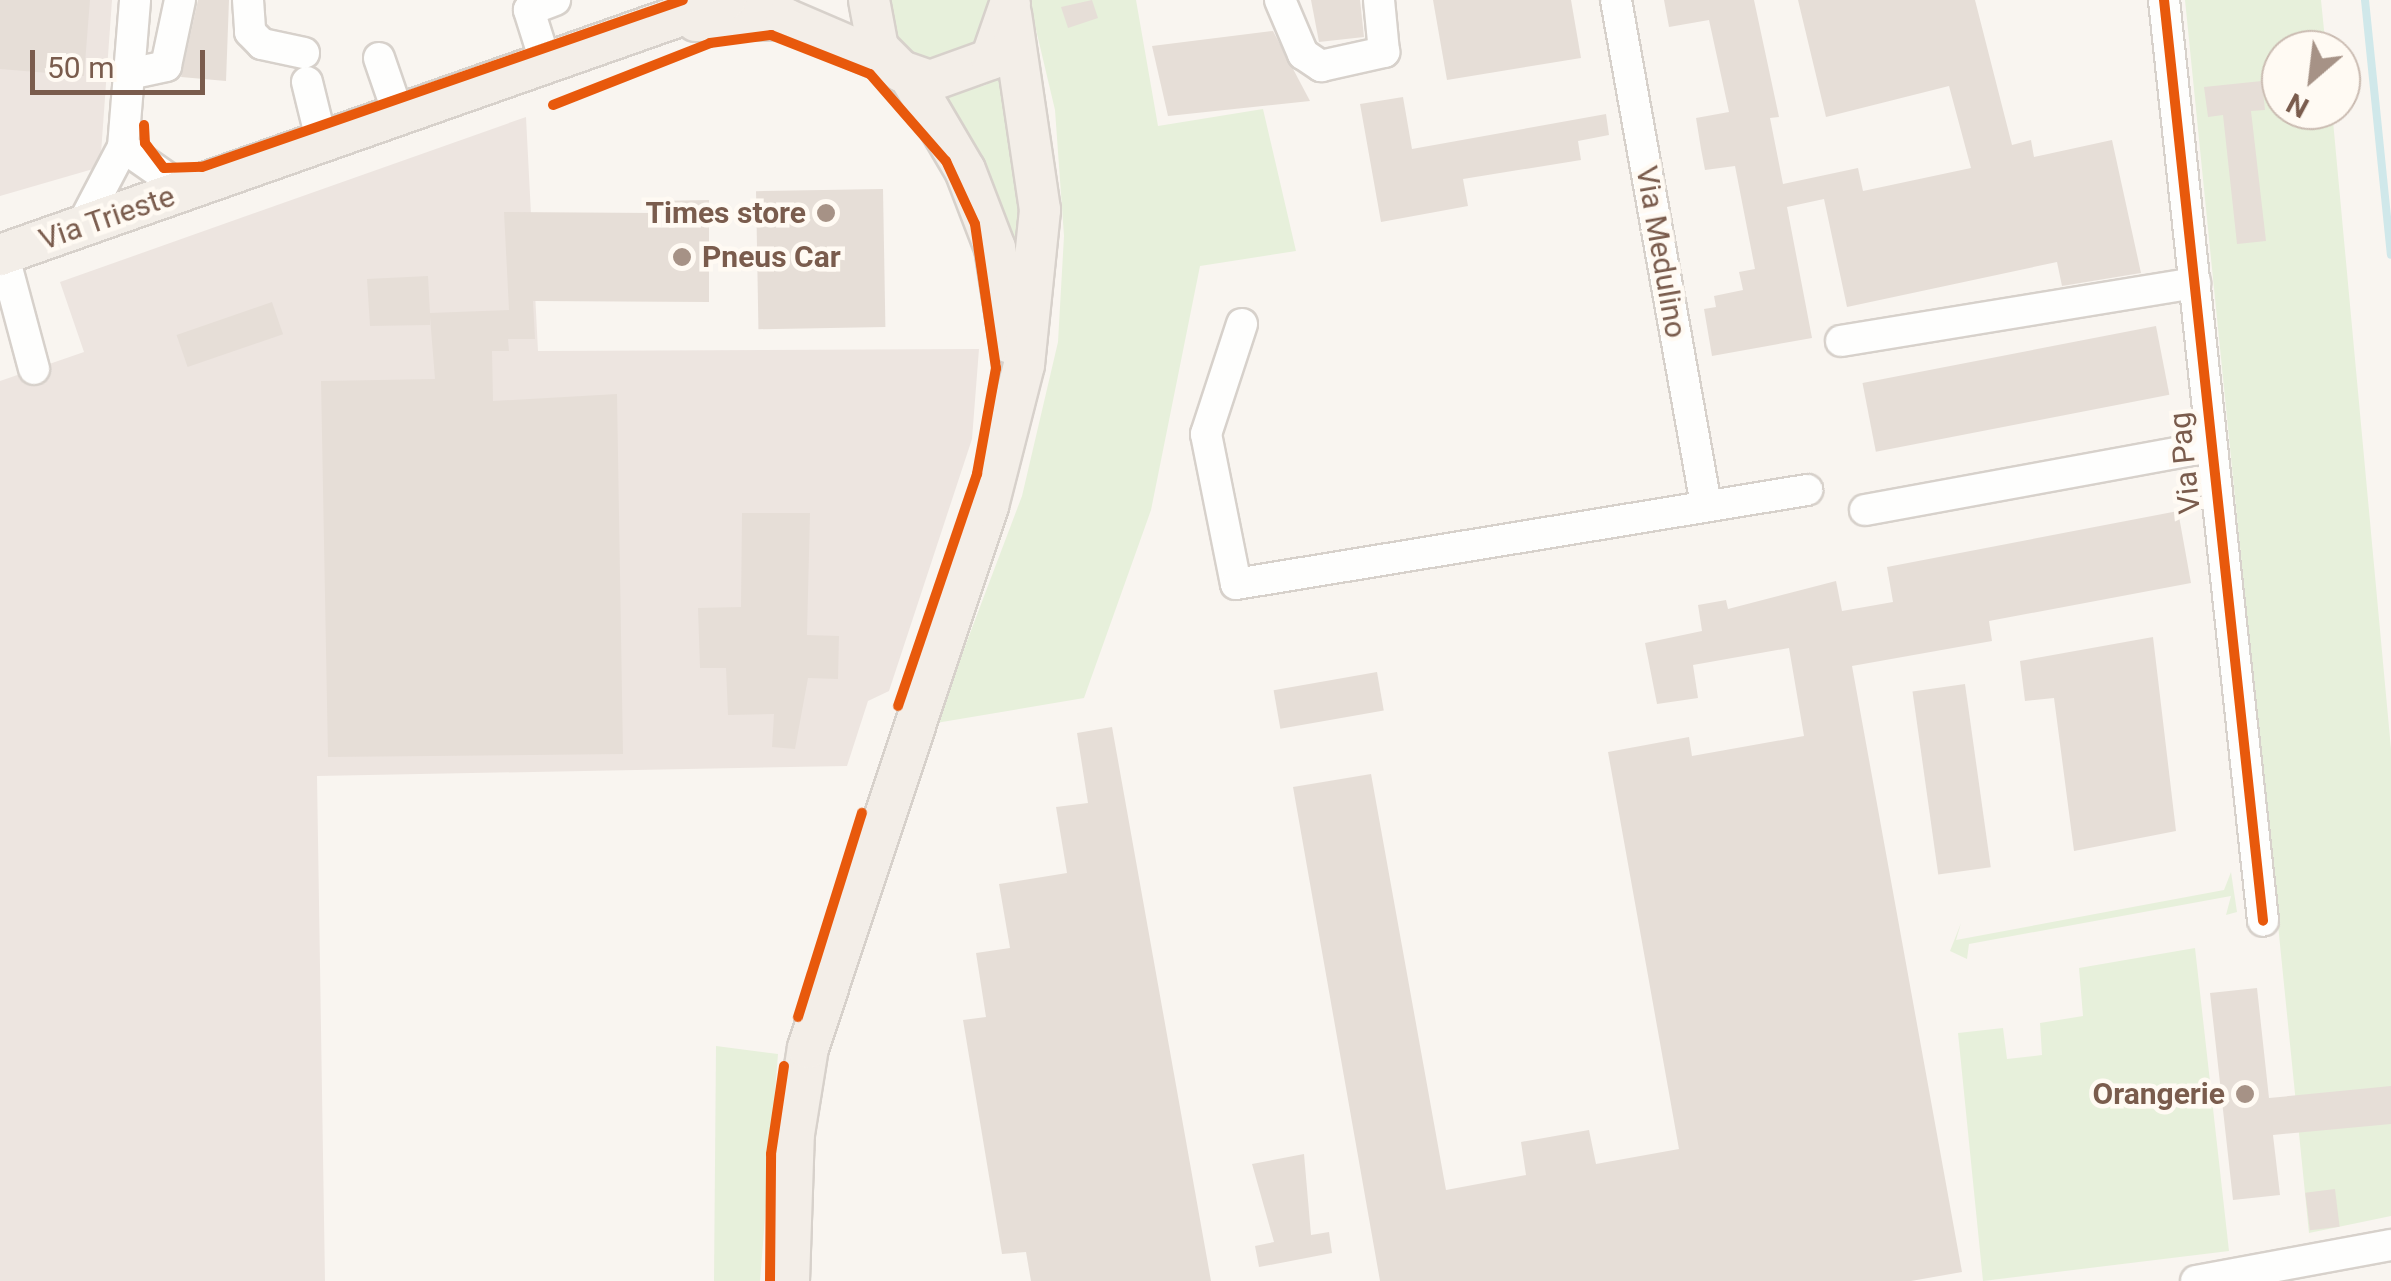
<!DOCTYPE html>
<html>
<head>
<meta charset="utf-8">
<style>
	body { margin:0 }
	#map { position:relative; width:2391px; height:1281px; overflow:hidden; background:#f9f5f0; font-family:Roboto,sans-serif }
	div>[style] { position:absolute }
	.industrial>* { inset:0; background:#ede5e0 }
	.green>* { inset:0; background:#e7f0db }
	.stream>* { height:8px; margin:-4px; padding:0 4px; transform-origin:4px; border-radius:4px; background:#d0e8ea }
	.building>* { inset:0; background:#e6ded7; transform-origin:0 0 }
	.roads { filter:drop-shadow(2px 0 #d7d1cb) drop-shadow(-2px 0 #d7d1cb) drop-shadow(0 2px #d7d1cb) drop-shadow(0 -2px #d7d1cb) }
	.minor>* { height:30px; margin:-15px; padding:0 15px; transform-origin:15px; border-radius:15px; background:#fefefd }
	.major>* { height:40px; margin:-20px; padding:0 20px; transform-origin:20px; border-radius:20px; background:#f3eee8 }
	.cycleway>* { height:10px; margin:-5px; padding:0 5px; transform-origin:5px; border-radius:5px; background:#e8590c }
	.dots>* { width:28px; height:28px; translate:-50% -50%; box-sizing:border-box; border:5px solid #fffaf3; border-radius:50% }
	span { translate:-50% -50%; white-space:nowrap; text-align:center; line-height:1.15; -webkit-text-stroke:9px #fffaf3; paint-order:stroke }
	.poi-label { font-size:30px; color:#7a5c4d; font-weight:700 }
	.right { translate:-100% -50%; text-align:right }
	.left { translate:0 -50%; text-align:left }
	.street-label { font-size:30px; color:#7a5c4d }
	.north { position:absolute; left:2261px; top:30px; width:100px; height:100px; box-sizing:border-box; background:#fffaf3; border:2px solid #cabbb1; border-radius:50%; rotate:208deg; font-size:28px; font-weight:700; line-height:40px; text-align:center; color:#7a5c4d }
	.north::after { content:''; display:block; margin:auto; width:35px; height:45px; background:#a69286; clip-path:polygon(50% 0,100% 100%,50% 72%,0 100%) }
	.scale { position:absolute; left:30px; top:50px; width:175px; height:45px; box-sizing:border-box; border:5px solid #7a5c4d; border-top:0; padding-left:12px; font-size:30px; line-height:35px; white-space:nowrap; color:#7a5c4d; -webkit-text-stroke:8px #fffaf3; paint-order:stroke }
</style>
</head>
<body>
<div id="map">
	<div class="industrial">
		<i style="clip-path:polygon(0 0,112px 0,100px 167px,0 196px)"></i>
		<i style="clip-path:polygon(526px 117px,538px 351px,979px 349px,972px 439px,889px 691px,868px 701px,847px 766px,317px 776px,325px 1281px,0 1281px,0 381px,84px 352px,60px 282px)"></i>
	</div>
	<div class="green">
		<i style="clip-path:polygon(885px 0,992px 0,975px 51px,922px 62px,894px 42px)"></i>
		<i style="clip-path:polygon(1029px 0,1136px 0,1158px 126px,1263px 109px,1296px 251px,1200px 266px,1151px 510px,1084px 698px,936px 723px,1022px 496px,1058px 342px,1064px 236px,1055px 110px)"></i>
		<i style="clip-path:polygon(2185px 0,2321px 0,2326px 50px,2281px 50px,2281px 110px,2332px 110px,2391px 749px,2391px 1216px,2309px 1233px)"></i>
		<i style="clip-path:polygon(1016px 57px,1023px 289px,938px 99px,986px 85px)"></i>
		<i style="clip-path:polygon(2231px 872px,2237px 912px,2226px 915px,2231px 896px,1969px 944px,1967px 959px,1950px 951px,1961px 923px,1956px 940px,2224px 890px)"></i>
		<i style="clip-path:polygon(2195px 948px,2229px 1251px,1983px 1281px,1958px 1033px,2003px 1028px,2007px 1059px,2042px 1055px,2040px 1023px,2083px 1016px,2079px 968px)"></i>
		<i style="clip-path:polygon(716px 1046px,778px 1054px,760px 1281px,714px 1281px)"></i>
	</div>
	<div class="stream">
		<i style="left:2365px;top:0;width:256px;rotate:84.2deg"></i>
	</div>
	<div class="building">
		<i style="clip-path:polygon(0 0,90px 0,84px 76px,0 69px)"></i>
		<i style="clip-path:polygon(198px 0,229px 0,226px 81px,181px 77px)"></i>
		<i style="clip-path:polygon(1092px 0,1098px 18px,1068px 28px,1061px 7px)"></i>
		<i style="clip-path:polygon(1311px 0,1360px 0,1364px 37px,1319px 42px)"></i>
		<i style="clip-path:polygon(1433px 0,1571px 0,1581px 58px,1447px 80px)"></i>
		<i style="clip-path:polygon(1664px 0,1754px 0,1779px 117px,1770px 118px,1783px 184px,1858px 168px,1863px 191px,1971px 168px,1949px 86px,1826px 117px,1798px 0,1975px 0,2012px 145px,2031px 140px,2034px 157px,2112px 140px,2141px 273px,2062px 286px,2057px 262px,1847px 307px,1824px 199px,1787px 207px,1812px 338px,1712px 356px,1704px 309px,1716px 307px,1714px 296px,1743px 290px,1739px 272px,1755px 269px,1735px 166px,1705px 170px,1701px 149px,1696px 118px,1729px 112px,1709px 20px,1669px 27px)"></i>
		<i style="clip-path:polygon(1273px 31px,1310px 101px,1168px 116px,1152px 46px)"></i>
		<i style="clip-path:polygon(2262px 81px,2265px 110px,2251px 111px,2266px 241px,2237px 244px,2223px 115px,2208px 117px,2204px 87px)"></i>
		<i style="clip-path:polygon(1403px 97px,1412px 149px,1606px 114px,1609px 135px,1578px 141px,1581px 160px,1463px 179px,1468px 206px,1381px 222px,1360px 104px)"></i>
		<i style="left:883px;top:189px;width:138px;height:127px;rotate:89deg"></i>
		<i style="clip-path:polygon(709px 200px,709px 302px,533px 301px,535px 339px,508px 339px,509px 351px,492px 351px,493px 401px,617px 394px,623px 754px,328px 757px,321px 381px,435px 379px,430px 317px,430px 325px,370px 326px,367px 279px,428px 276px,430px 313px,509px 310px,504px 212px,654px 213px,654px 201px)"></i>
		<i style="left:272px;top:302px;width:34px;height:101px;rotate:71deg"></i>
		<i style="left:2156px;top:326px;width:70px;height:299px;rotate:79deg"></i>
		<i style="clip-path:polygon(2178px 511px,2191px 583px,1989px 621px,1992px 641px,1852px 666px,1962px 1272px,1911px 1281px,1380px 1281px,1293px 787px,1371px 774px,1446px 1190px,1526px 1175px,1521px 1142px,1589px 1130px,1596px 1164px,1679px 1149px,1608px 752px,1689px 737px,1692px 756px,1804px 736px,1789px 648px,1693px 665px,1698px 698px,1657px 704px,1645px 643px,1702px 631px,1698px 605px,1726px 600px,1728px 609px,1836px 581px,1842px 611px,1893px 602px,1887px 567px)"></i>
		<i style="clip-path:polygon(742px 513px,810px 513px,807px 635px,839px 636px,838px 679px,808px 678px,795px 749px,772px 747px,774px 714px,728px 715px,726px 668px,700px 668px,698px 608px,741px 607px)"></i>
		<i style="clip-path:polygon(2153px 637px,2176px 831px,2074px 851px,2054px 698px,2025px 701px,2020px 661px)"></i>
		<i style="left:1377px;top:672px;width:39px;height:105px;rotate:80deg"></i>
		<i style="left:1965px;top:684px;width:185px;height:53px;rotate:82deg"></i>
		<i style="clip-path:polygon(1112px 727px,1211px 1281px,1031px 1281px,1026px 1252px,1002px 1254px,963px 1020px,986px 1017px,976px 953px,1010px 948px,999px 884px,1067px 873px,1056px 807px,1088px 803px,1077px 733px)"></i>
		<i style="clip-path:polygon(2257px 988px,2269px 1098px,2391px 1086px,2391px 1124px,2273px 1135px,2280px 1195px,2233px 1200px,2210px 993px)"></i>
		<i style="clip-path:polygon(1304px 1154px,1311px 1235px,1329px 1232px,1332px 1253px,1259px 1267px,1255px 1246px,1274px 1242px,1252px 1164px)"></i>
		<i style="left:2335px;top:1189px;width:38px;height:30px;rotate:83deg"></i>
	</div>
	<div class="roads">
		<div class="minor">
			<i style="left:248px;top:0;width:32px;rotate:86deg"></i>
			<i style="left:250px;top:32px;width:17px;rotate:45deg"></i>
			<i style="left:262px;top:44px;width:43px;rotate:12.1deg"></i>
			<i style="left:1280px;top:0;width:59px;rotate:66.9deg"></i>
			<i style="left:1303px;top:54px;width:22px;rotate:34deg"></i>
			<i style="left:1321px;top:66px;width:65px;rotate:-12.5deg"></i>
			<i style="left:1384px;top:52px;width:52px;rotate:-95.5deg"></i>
			<i style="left:1616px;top:0;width:513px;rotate:79.89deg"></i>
			<i style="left:2164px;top:0;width:926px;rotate:83.86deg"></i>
			<i style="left:379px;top:58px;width:61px;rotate:71deg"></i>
			<i style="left:546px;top:64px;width:57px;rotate:-107.5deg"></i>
			<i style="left:529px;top:10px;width:28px;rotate:-21deg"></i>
			<i style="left:129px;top:74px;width:38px;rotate:-12deg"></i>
			<i style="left:166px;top:66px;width:67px;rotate:-78deg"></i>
			<i style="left:307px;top:82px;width:63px;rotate:76.2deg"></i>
			<i style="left:123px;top:147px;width:77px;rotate:34.9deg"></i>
			<i style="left:81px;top:227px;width:90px;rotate:-62.3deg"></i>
			<i style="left:123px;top:147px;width:147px;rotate:-85.3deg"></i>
			<i style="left:3px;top:253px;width:120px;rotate:75deg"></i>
			<i style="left:1242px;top:324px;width:116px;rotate:108.1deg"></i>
			<i style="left:1206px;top:434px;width:153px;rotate:78.7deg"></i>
			<i style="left:1236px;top:584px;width:579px;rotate:-9.35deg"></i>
			<i style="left:1841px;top:341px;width:359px;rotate:-9.3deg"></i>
			<i style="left:1865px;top:510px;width:348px;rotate:-10.4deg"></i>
			<i style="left:2196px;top:1281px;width:198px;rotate:-10.5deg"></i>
		</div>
		<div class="major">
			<i style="left:869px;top:0;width:49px;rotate:79.4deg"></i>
			<i style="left:878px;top:48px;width:33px;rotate:45deg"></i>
			<i style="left:901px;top:71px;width:31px;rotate:19deg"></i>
			<i style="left:930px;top:81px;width:65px;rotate:-19.8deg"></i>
			<i style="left:991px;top:59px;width:58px;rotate:-70.9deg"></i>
			<i style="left:696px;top:21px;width:90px;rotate:-1.3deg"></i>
			<i style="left:786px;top:19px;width:116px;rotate:23.3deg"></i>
			<i style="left:909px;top:75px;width:110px;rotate:59.5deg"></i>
			<i style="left:965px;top:170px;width:84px;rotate:69deg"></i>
			<i style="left:995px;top:248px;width:96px;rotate:81deg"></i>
			<i style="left:0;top:255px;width:769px;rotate:-19.38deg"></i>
			<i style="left:789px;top:1281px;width:147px;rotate:-88.1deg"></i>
			<i style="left:794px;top:1134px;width:87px;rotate:-80.8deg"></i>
			<i style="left:808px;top:1048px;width:571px;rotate:-71.63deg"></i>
			<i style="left:988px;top:506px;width:146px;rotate:-75.7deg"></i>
			<i style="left:1024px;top:365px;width:156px;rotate:-84.1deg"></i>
			<i style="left:1040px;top:210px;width:198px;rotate:-98.4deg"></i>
		</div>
	</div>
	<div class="cycleway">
		<i style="left:2164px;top:0;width:926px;rotate:83.86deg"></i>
		<i style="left:553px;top:105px;width:169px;rotate:-21.5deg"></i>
		<i style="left:710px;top:43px;width:62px;rotate:-7.5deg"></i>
		<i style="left:771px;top:35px;width:106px;rotate:21.5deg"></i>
		<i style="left:870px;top:74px;width:116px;rotate:48.9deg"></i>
		<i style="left:946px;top:161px;width:69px;rotate:65.3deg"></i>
		<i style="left:975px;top:224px;width:146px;rotate:81.7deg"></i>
		<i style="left:996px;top:368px;width:108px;rotate:100.2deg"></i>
		<i style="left:977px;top:474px;width:245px;rotate:108.8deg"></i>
		<i style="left:144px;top:125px;width:18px;rotate:87deg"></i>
		<i style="left:145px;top:143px;width:31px;rotate:53deg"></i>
		<i style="left:164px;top:168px;width:38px;rotate:-2deg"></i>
		<i style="left:202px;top:167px;width:509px;rotate:-19.15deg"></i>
		<i style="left:798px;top:1017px;width:214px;rotate:-72.6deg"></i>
		<i style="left:770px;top:1281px;width:127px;rotate:-89.5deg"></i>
		<i style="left:771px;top:1154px;width:89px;rotate:-81.6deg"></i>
	</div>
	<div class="dots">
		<i style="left:826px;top:213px;background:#a69286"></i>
		<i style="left:682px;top:257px;background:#a69286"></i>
		<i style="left:2245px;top:1094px;background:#a69286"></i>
	</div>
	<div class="poi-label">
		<span class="right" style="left:806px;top:213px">Times store</span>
		<span class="left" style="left:702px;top:257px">Pneus Car</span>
		<span class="right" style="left:2225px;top:1094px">Orangerie</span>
	</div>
	<div class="street-label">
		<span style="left:107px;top:218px;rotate:-19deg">Via Trieste</span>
		<span style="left:1661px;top:252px;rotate:80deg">Via Medulino</span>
		<span style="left:2185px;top:463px;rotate:-96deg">Via Pag</span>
	</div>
	<div class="north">N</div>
	<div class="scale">50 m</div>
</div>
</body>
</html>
